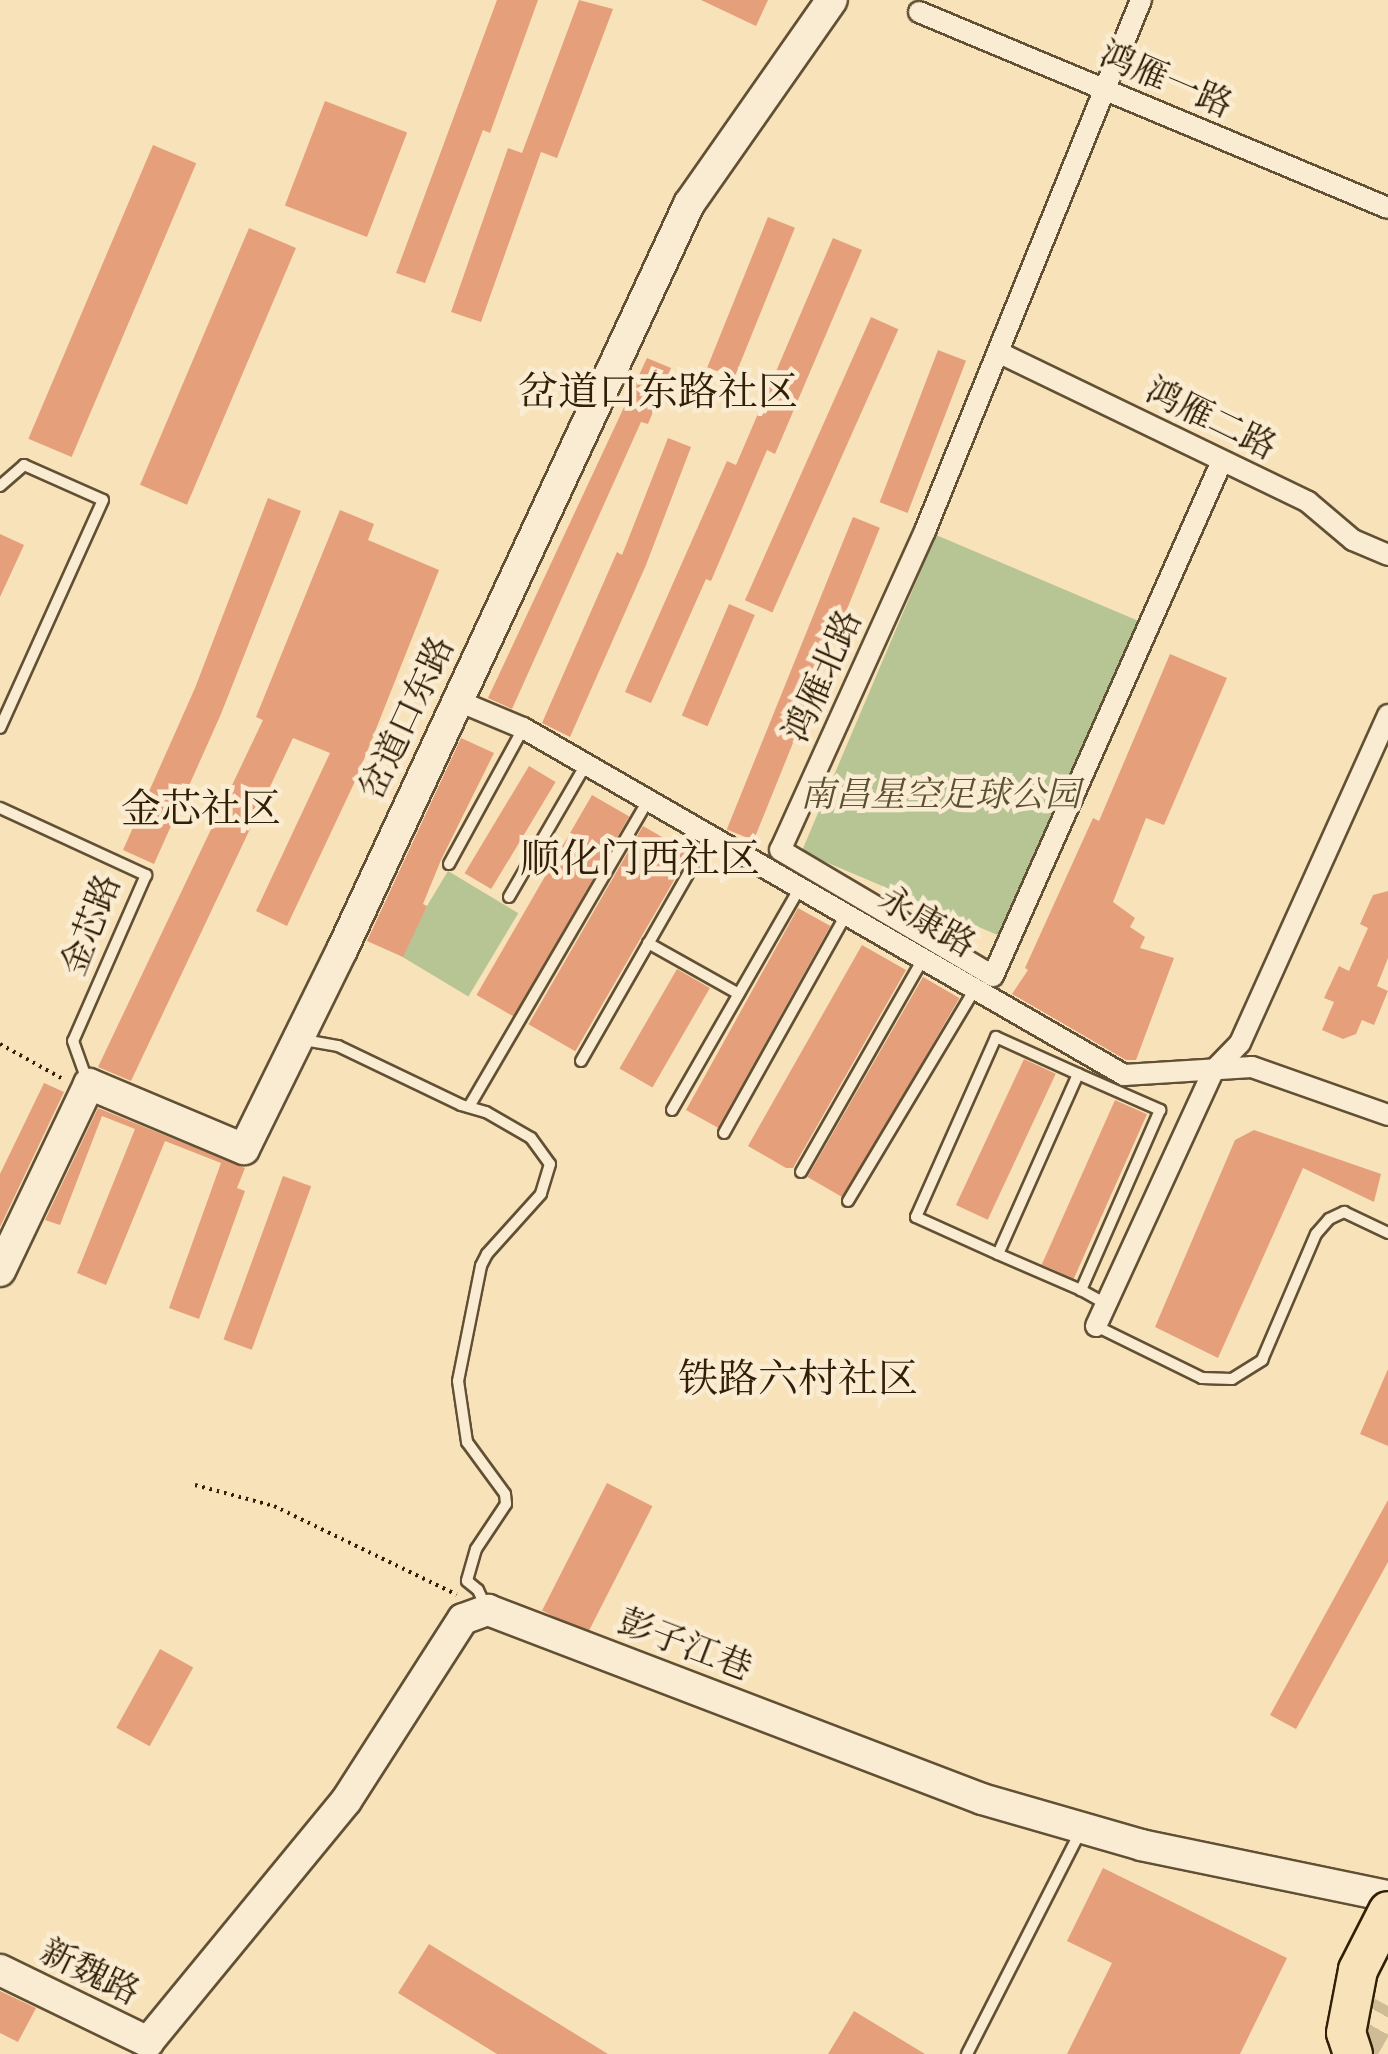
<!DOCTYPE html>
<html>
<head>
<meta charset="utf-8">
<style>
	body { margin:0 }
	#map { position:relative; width:1388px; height:2054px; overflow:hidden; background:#f7e2b9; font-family:"IM FELL Great Primer","Noto Serif SC",serif }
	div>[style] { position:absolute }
	.green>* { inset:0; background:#b7c494; transform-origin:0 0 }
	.building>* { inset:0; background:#e5a07b; transform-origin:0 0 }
	.secondary-tunnel>* { height:30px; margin-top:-15px; transform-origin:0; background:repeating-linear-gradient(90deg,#cfbb95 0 30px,transparent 0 45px) }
	.path>* { height:4px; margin-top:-2px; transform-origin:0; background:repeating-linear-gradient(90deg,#312007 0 2.5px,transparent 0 7.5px) }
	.roads { filter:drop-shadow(2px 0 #625034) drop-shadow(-2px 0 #625034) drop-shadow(0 2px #625034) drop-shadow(0 -2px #625034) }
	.lane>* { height:10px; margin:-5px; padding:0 5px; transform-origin:5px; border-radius:5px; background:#faecd2 }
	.street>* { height:20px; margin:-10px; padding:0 10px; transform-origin:10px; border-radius:10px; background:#faecd2 }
	.secondary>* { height:30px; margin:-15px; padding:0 15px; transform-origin:15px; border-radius:15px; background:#faecd2 }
	.bridges { filter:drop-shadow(2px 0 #312007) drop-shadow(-2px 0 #312007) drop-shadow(0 2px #312007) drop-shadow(0 -2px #312007) }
	.highway-bridge>* { height:38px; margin:-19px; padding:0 19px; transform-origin:19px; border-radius:19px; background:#f7e2b9 }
	span { translate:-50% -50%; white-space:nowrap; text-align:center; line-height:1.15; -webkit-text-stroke:9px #faecd2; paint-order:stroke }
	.street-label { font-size:35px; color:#312007 }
	.park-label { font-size:35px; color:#595131; font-style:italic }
	.quarter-label { font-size:40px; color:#312007 }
</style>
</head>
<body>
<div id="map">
	<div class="green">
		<i style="left:936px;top:535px;width:222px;height:344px;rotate:23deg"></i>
		<i style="left:448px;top:871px;width:82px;height:97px;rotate:31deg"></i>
	</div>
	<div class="building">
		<i style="clip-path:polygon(497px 0,538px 0,490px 133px,483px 130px,425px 283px,396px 273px)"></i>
		<i style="clip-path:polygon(579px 0,613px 9px,557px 158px,541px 152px,481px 322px,451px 312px,508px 148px,522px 153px)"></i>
		<i style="clip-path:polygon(701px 0,768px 0,756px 26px)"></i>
		<i style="left:325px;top:101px;width:88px;height:112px;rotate:21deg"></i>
		<i style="left:153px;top:145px;width:47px;height:319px;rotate:23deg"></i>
		<i style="left:768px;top:217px;width:29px;height:162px;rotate:22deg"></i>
		<i style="left:249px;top:228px;width:51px;height:279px;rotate:23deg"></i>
		<i style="clip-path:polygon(833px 238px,862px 250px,775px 454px,767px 450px,711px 581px,706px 579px,651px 703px,625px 692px,727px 461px,736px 465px)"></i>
		<i style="left:871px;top:317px;width:30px;height:310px;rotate:24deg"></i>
		<i style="left:938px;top:350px;width:30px;height:163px;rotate:21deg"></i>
		<i style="clip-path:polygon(647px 358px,671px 368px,648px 424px,641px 422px,512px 709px,488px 698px)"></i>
		<i style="clip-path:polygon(668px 438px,691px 447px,646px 565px,570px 737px,542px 723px,617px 552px,622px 555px)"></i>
		<i style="clip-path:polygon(268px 498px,301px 511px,221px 714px,154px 864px,123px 850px,195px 688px)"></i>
		<i style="clip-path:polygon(340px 510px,374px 524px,368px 540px,439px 570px,357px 777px,287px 926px,256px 911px,330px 753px,293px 738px,131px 1081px,98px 1067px,263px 720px,256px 717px)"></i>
		<i style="left:853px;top:517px;width:29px;height:337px;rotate:22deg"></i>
		<i style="clip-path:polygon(0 534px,24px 545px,0 597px)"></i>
		<i style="left:729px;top:604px;width:28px;height:121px;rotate:23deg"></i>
		<i style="clip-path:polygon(1170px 654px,1227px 678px,1164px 825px,1146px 818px,1113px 902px,1135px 918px,1130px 927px,1145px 937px,1140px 948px,1174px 958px,1136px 1060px,1126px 1060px,1012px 994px,1028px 970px,1025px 968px,1093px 818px,1099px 821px)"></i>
		<i style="clip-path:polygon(461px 738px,494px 753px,441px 860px,423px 904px,427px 906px,403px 957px,367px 941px)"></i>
		<i style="left:529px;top:766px;width:31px;height:125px;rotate:31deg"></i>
		<i style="left:592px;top:795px;width:43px;height:231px;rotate:30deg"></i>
		<i style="left:643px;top:826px;width:54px;height:229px;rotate:30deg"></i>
		<i style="clip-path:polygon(1388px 891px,1388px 958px,1377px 986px,1388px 991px,1374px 1025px,1362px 1020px,1356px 1034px,1343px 1039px,1322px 1030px,1334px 1002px,1324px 998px,1339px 966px,1349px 971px,1368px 928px,1360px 924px,1373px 895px)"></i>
		<i style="left:798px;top:908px;width:37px;height:231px;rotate:29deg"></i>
		<i style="clip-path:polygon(862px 945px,906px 970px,793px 1168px,786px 1168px,748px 1146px)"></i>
		<i style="left:677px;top:969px;width:38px;height:115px;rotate:30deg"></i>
		<i style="left:923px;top:977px;width:42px;height:231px;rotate:30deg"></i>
		<i style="left:1024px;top:1059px;width:35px;height:161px;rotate:25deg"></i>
		<i style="clip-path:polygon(44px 1083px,64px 1092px,0 1227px,0 1174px)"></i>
		<i style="left:1115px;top:1100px;width:35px;height:180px;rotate:24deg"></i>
		<i style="clip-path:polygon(98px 1108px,245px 1168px,237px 1188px,245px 1191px,199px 1319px,169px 1308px,221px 1163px,165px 1141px,106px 1285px,77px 1273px,135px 1129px,102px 1116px,60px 1225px,45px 1220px)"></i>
		<i style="clip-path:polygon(1254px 1130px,1381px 1174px,1374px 1202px,1303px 1168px,1218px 1358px,1155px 1327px,1235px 1140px)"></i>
		<i style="left:283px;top:1176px;width:30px;height:174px;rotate:20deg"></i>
		<i style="clip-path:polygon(1388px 1369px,1388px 1446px,1360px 1434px)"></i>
		<i style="left:607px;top:1483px;width:51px;height:143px;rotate:27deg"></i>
		<i style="clip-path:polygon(1388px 1500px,1388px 1562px,1296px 1729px,1270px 1715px)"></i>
		<i style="left:160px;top:1649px;width:38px;height:90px;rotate:29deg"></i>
		<i style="clip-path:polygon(1103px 1868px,1287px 1958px,1240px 2054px,1067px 2054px,1112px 1963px,1067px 1941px)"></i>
		<i style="clip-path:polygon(429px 1944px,608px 2054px,497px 2054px,398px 1993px)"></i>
		<i style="clip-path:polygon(0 1991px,36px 2008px,18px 2042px,0 2033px)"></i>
		<i style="clip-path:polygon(854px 2011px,925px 2054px,828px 2054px)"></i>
	</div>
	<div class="secondary-tunnel">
		<i style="left:1361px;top:2054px;width:55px;rotate:-60.6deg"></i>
	</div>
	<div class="path">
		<i style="left:0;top:1044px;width:74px;rotate:29deg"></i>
		<i style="left:195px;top:1485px;width:82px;rotate:14.9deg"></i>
		<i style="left:274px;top:1506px;width:203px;rotate:25.9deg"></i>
	</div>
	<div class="roads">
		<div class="lane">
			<i style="left:0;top:486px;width:32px;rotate:-41deg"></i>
			<i style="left:24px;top:465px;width:86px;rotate:23.9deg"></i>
			<i style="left:103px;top:500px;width:250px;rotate:114.3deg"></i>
			<i style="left:0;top:808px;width:161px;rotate:24.7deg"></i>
			<i style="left:146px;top:875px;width:181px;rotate:113.7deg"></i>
			<i style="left:73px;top:1041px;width:41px;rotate:70.3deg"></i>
			<i style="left:449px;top:864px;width:154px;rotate:-61.3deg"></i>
			<i style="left:509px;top:897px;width:154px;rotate:-59.9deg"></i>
			<i style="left:648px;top:943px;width:104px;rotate:29.3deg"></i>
			<i style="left:304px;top:1040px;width:35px;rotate:10deg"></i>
			<i style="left:338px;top:1046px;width:136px;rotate:25.6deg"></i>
			<i style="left:461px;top:1105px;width:26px;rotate:16deg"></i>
			<i style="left:486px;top:1112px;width:52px;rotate:30deg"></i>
			<i style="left:531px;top:1138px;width:32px;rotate:54deg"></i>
			<i style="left:550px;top:1164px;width:31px;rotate:107deg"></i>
			<i style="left:541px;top:1194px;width:81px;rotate:132deg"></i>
			<i style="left:487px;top:1254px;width:13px;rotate:117deg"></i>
			<i style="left:481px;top:1266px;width:117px;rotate:101.3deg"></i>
			<i style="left:458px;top:1381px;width:62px;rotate:81.6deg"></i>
			<i style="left:467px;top:1442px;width:64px;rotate:53.8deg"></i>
			<i style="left:505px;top:1494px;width:10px;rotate:84deg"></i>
			<i style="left:506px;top:1504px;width:54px;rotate:123.7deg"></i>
			<i style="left:476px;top:1549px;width:33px;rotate:106deg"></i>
			<i style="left:467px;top:1581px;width:14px;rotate:39deg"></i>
			<i style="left:478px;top:1590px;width:21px;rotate:65deg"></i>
			<i style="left:581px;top:1061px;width:259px;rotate:-60.2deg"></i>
			<i style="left:470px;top:1105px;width:353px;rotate:-59.7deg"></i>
			<i style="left:672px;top:1110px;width:257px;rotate:-60.1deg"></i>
			<i style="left:724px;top:1133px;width:252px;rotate:-60.8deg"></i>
			<i style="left:801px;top:1172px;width:248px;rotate:-60.2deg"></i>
			<i style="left:848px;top:1201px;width:249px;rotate:-59.1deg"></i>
			<i style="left:998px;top:1254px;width:90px;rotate:-155.7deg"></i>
			<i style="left:916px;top:1217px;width:197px;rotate:-66deg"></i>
			<i style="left:996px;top:1037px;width:90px;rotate:24.3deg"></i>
			<i style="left:1081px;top:1290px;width:90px;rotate:-156.6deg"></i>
			<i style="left:998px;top:1254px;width:197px;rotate:-66deg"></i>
			<i style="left:1078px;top:1074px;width:90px;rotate:23.7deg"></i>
			<i style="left:1160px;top:1110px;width:197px;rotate:113.7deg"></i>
			<i style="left:1081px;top:1290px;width:29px;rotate:29deg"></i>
			<i style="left:1096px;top:1326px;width:118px;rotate:26.1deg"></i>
			<i style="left:1202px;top:1378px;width:30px;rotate:2deg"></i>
			<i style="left:1232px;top:1379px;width:36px;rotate:-32deg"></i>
			<i style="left:1262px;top:1360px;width:137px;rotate:-66.8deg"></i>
			<i style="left:1316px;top:1234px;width:20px;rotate:-49deg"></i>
			<i style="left:1329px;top:1219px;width:17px;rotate:-25deg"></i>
			<i style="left:1344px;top:1212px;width:49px;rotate:25.5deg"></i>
			<i style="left:967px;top:2054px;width:247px;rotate:-63deg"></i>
		</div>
		<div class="street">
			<i style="left:1141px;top:0;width:573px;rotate:112.14deg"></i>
			<i style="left:925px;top:531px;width:350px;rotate:114.4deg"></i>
			<i style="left:780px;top:850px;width:247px;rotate:30.6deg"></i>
			<i style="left:993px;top:976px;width:564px;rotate:-66.03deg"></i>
			<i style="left:919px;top:12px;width:508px;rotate:22.68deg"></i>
			<i style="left:998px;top:352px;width:344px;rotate:25.8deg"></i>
			<i style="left:1308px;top:502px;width:59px;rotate:40.2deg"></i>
			<i style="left:1353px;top:540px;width:38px;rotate:23deg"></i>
			<i style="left:456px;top:700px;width:73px;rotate:22.7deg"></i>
			<i style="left:523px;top:728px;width:694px;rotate:30deg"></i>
			<i style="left:1124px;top:1075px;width:128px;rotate:-3.6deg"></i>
			<i style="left:1252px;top:1067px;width:144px;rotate:19.4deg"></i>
			<i style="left:1096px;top:1326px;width:282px;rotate:-65.3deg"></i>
			<i style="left:1214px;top:1070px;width:37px;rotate:-46deg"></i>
			<i style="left:1240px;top:1043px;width:360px;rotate:-65.7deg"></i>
		</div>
		<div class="secondary">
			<i style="left:0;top:1271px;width:207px;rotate:-64.5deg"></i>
			<i style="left:89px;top:1084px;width:168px;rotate:22.8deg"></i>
			<i style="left:244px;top:1149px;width:222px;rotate:-63.8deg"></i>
			<i style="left:342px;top:950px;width:823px;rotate:-65.05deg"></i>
			<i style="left:689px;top:204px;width:249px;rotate:-55deg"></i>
			<i style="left:0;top:1970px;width:165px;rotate:25.9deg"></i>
			<i style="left:148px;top:2042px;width:312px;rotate:-50.6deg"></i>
			<i style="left:346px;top:1801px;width:216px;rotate:-57.3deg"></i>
			<i style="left:463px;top:1619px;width:27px;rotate:-20deg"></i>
			<i style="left:488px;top:1610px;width:529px;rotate:20.94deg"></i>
			<i style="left:982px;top:1799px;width:166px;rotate:16.1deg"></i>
			<i style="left:1141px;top:1845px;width:252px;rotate:11.7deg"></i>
		</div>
	</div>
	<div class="bridges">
		<div class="highway-bridge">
			<i style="left:1353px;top:2054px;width:22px;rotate:-108deg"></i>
			<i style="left:1346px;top:2033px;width:64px;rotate:-79.2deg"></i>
			<i style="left:1358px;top:1970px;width:66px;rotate:-63deg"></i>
		</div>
	</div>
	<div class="street-label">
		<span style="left:1166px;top:80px;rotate:23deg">鸿雁一路</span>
		<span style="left:1211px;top:419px;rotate:26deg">鸿雁二路</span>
		<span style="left:823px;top:676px;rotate:-66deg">鸿雁北路</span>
		<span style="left:407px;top:718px;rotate:-65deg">岔道口东路</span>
		<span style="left:927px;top:922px;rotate:30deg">永康路</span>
		<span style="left:91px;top:925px;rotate:-69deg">金芯路</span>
		<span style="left:685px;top:1645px;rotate:21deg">彭子江巷</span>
		<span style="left:90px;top:1972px;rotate:26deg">新魏路</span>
	</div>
	<div class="park-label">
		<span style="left:940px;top:795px">南昌星空足球公园</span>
	</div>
	<div class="quarter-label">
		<span style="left:658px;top:392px">岔道口东路社区</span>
		<span style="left:201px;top:809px">金芯社区</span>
		<span style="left:640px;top:859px">顺化门西社区</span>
		<span style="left:798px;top:1379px">铁路六村社区</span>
	</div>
</div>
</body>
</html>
